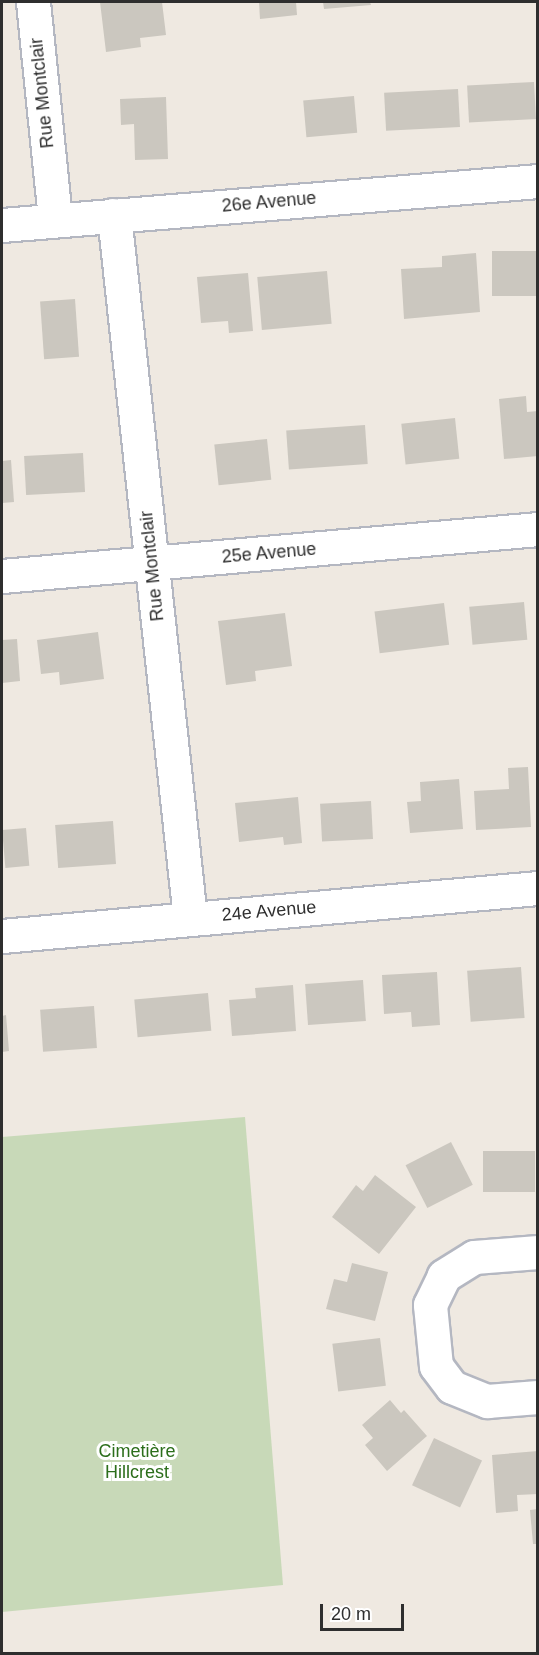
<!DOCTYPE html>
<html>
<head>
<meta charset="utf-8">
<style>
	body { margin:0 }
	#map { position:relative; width:539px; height:1655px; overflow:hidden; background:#efe9e1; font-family:Helvetica,sans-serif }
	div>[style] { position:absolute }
	.cemetery>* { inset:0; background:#c8d9b8 }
	.building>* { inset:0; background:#cbc7bf; transform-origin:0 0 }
	.roads { filter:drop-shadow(2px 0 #b4b7c1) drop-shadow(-2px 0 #b4b7c1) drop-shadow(0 2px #b4b7c1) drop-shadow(0 -2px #b4b7c1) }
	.minor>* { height:33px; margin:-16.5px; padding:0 16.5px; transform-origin:16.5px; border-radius:16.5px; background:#fff }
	span { translate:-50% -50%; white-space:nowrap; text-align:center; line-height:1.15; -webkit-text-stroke:6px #fff; paint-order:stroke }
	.street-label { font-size:18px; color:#2e2e2e }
	.park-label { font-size:18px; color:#2c6e1b }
	.frame { position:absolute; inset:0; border:3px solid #2e2e2e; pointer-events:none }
	.scale { position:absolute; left:320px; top:1604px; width:84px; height:27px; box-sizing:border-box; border:3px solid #2e2e2e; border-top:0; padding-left:8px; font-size:18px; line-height:21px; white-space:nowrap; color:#2e2e2e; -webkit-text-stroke:4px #fff; paint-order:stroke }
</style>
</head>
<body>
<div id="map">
	<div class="cemetery">
		<i style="clip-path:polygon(245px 1117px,283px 1585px,2px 1612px,2px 1137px)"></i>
	</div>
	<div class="building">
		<i style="clip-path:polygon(100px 2px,162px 2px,166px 35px,140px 38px,141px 47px,106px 52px)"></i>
		<i style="clip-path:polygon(259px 2px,296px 2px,297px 15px,260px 19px)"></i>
		<i style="clip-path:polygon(323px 2px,370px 2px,371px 5px,324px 9px)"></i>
		<i style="left:534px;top:82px;width:37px;height:67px;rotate:87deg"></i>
		<i style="left:458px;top:89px;width:38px;height:74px;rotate:87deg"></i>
		<i style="left:354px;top:96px;width:37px;height:51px;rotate:85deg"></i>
		<i style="clip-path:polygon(166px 97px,168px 159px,135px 160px,134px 124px,121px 125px,120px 99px)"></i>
		<i style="left:538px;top:251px;width:45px;height:46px;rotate:90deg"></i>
		<i style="clip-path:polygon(476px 253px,480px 312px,404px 319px,401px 269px,442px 267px,442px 256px)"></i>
		<i style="left:327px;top:271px;width:53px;height:70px;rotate:85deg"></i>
		<i style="clip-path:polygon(248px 273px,253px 331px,229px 333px,228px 321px,201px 323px,197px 277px)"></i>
		<i style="left:75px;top:299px;width:58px;height:35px;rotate:86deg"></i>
		<i style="clip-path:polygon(526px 396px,527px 412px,538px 411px,538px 456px,504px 459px,499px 399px)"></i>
		<i style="left:455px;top:418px;width:41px;height:54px;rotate:84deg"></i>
		<i style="left:365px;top:425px;width:39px;height:79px;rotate:86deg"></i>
		<i style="left:267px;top:439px;width:41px;height:53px;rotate:84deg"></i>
		<i style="left:83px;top:453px;width:39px;height:59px;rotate:87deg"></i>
		<i style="clip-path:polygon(11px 460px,14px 502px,2px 503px,2px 461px)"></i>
		<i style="left:524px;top:602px;width:38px;height:55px;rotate:85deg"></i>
		<i style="left:444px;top:603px;width:42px;height:70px;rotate:83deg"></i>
		<i style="clip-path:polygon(285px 613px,292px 666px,255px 671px,256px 681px,226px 685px,218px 621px)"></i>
		<i style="clip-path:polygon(98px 632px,104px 679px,60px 685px,59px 672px,41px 674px,37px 640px)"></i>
		<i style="clip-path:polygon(17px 639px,20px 681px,2px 683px,2px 640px)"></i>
		<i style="clip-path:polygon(528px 767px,531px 827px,476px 830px,474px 791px,509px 789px,508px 768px)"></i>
		<i style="clip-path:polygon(459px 779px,463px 829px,410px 833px,407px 802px,421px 801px,420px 782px)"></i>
		<i style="clip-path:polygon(298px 797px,302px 843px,284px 845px,283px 837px,239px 842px,235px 803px)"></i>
		<i style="left:371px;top:801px;width:38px;height:51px;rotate:87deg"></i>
		<i style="left:113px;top:821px;width:43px;height:58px;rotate:86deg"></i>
		<i style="left:26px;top:828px;width:38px;height:24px;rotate:85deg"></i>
		<i style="left:521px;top:967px;width:51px;height:54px;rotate:86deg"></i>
		<i style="clip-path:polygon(437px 972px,440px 1025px,412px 1027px,411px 1012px,384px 1014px,382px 975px)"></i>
		<i style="left:363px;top:980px;width:41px;height:58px;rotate:86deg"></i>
		<i style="clip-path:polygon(293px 985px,296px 1031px,232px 1036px,229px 1000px,256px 998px,255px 988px)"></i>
		<i style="left:208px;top:993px;width:38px;height:74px;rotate:85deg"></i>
		<i style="left:94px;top:1006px;width:42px;height:54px;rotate:86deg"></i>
		<i style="clip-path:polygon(6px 1015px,9px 1051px,2px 1052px,2px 1016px)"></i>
		<i style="left:451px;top:1142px;width:48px;height:51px;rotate:63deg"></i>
		<i style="left:535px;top:1151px;width:41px;height:52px;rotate:90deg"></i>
		<i style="clip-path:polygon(375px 1175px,416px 1207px,379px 1254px,332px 1217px,356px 1185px,363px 1191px)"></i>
		<i style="clip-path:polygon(352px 1263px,388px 1272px,375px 1321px,326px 1309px,334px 1279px,347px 1282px)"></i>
		<i style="left:380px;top:1338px;width:48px;height:48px;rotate:83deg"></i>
		<i style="clip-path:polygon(390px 1400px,401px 1413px,404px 1410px,427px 1436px,387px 1471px,365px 1445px,373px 1438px,362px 1425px)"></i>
		<i style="left:434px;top:1438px;width:53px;height:52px;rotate:25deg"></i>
		<i style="clip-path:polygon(538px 1451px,538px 1494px,517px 1495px,518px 1511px,496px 1513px,492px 1455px)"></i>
		<i style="clip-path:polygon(538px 1509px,538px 1544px,533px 1544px,530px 1510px)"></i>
	</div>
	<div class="roads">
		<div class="minor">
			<i style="left:33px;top:2px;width:219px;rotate:84.2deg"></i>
			<i style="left:114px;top:215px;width:707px;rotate:83.83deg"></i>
			<i style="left:2px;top:225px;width:538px;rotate:-4.69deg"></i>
			<i style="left:2px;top:576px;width:538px;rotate:-5.01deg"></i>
			<i style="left:2px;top:936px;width:538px;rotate:-5.12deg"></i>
			<i style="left:538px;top:1252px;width:64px;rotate:175.5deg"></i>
			<i style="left:474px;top:1257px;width:36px;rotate:148deg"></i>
			<i style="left:444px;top:1276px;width:32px;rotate:116deg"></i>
			<i style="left:430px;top:1305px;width:61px;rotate:84.4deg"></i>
			<i style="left:436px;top:1366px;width:26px;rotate:53deg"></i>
			<i style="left:452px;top:1387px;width:38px;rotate:22deg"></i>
			<i style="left:487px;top:1401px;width:51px;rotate:-4.5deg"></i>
		</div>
	</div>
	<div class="street-label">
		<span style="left:42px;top:93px;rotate:-96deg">Rue Montclair</span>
		<span style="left:269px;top:202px;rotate:-5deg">26e Avenue</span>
		<span style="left:269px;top:553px;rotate:-5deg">25e Avenue</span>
		<span style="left:152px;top:566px;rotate:-96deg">Rue Montclair</span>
		<span style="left:269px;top:911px;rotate:-5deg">24e Avenue</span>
	</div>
	<div class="park-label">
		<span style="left:137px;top:1462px">Cimetière<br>Hillcrest</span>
	</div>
	<div class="frame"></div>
	<div class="scale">20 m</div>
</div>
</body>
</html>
